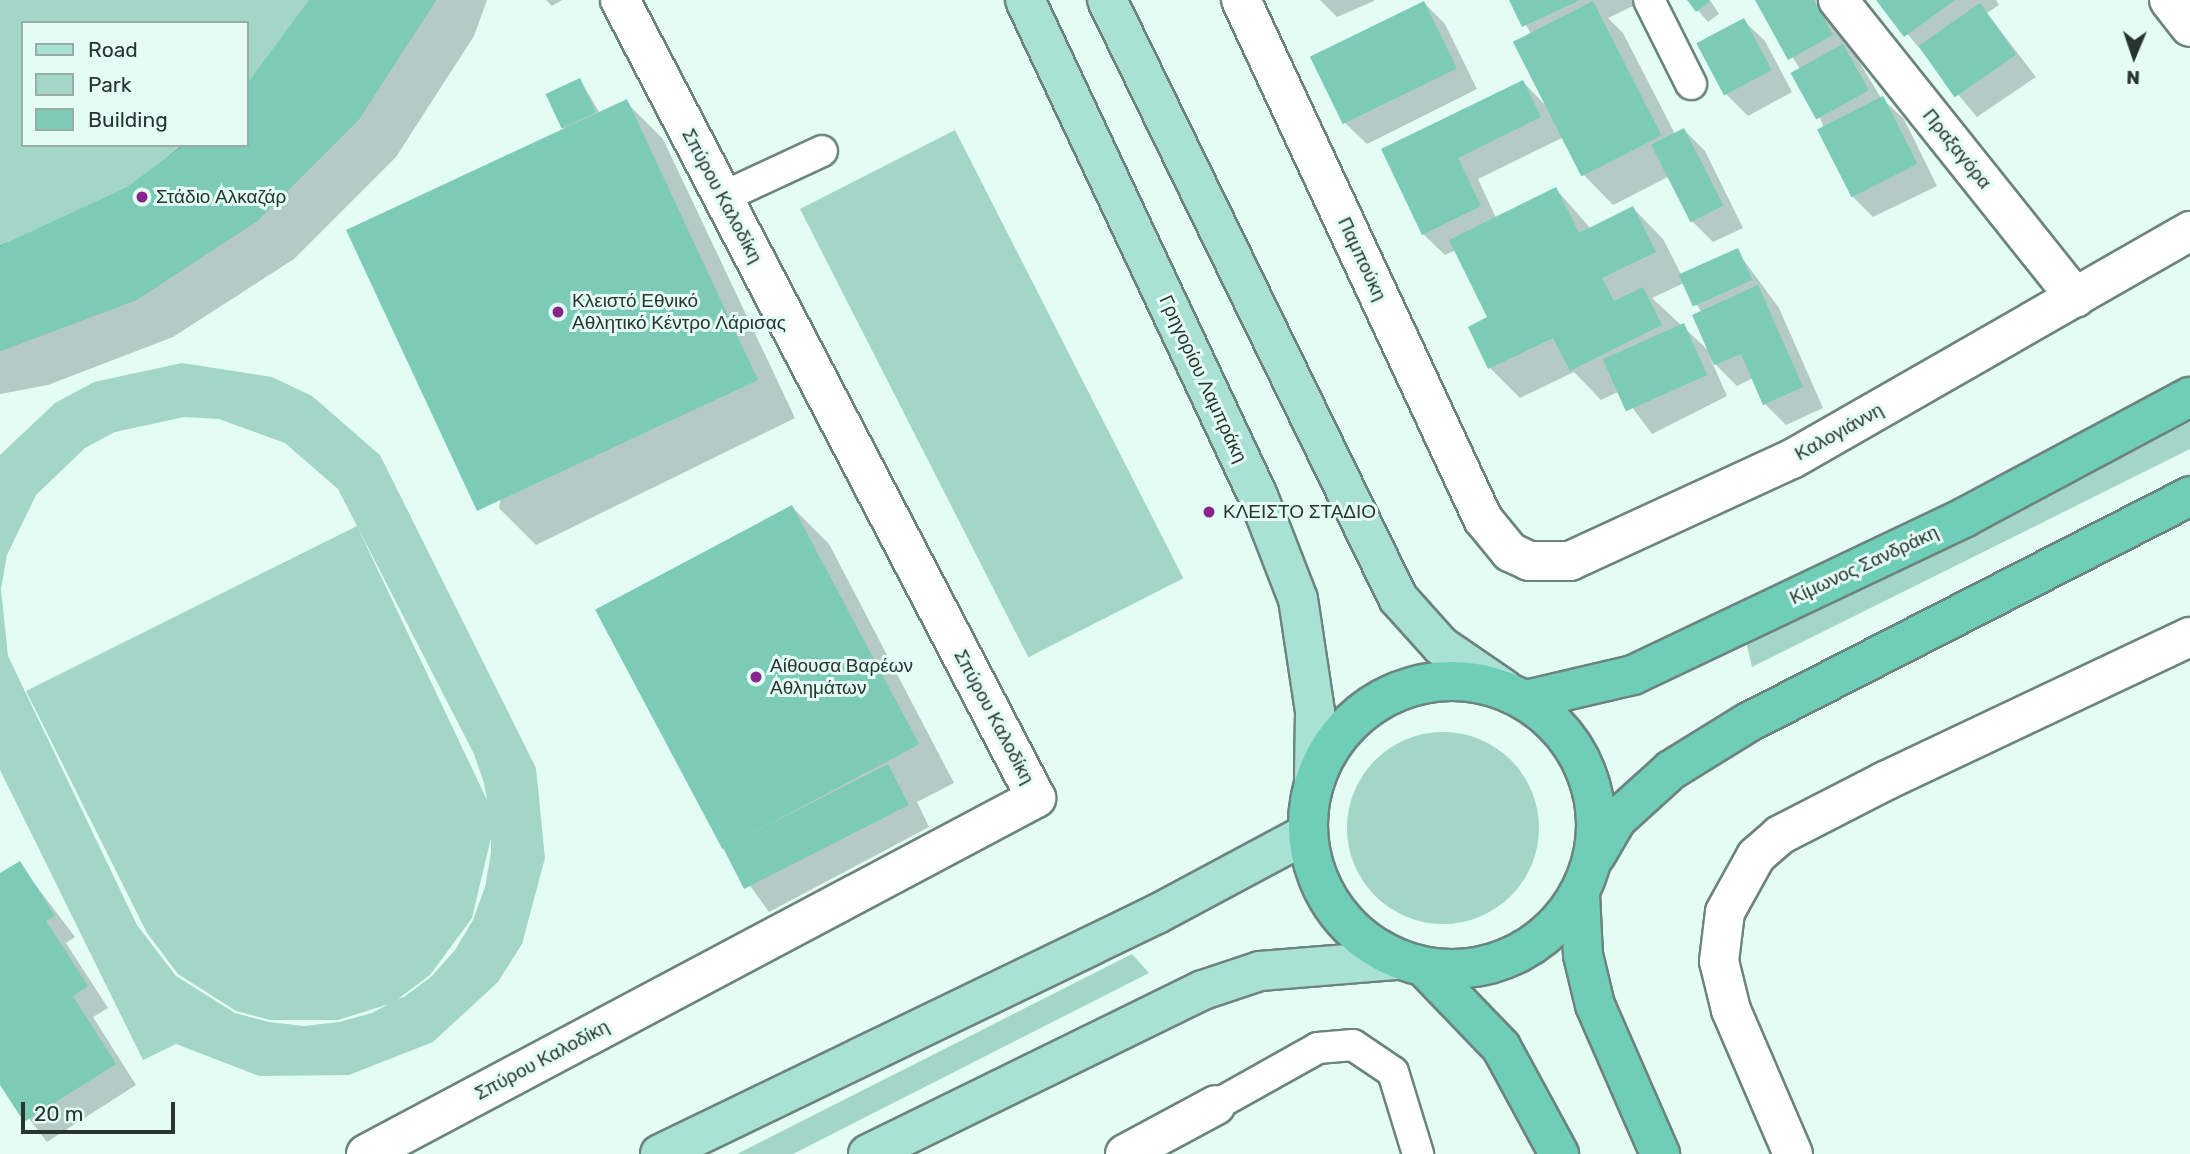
<!DOCTYPE html>
<html>
<head>
<meta charset="utf-8">
<style>
	body { margin:0 }
	#map { position:relative; width:2190px; height:1154px; overflow:hidden; background:#e3fdf5; font-family:Rubik,sans-serif }
	div>[style] { position:absolute }
	.green>* { inset:0; background:#a4d6c8; transform-origin:0 0 }
	.round { border-radius:50% }
	.shadow>* { inset:0; background:#0003 }
	.building>* { inset:0; background:#7ccbb7; transform-origin:0 0 }
	.roads { filter:drop-shadow(2px 0 #6d847e) drop-shadow(-2px 0 #6d847e) drop-shadow(0 2px #6d847e) drop-shadow(0 -2px #6d847e) }
	.lane>* { height:30px; margin:-15px; padding:0 15px; transform-origin:15px; border-radius:15px; background:#fff }
	.street>* { height:38px; margin:-19px; padding:0 19px; transform-origin:19px; border-radius:19px; background:#fff }
	.primary>* { height:38px; margin:-19px; padding:0 19px; transform-origin:19px; border-radius:19px; background:#a9e2d4 }
	.highway>* { height:38px; margin:-19px; padding:0 19px; transform-origin:19px; border-radius:19px; background:#6fceb7 }
	.highway>.ring { margin:-19px; padding:0; box-sizing:content-box; background:none; border:38px solid #6fceb7; border-radius:50% }
	.dots>* { width:19px; height:19px; translate:-50% -50%; box-sizing:border-box; border:4px solid #e3fdf5; border-radius:50% }
	span { translate:-50% -50%; white-space:nowrap; text-align:center; line-height:1.15; -webkit-text-stroke:6px #e3fdf5; paint-order:stroke }
	.street-label { font-size:19px; color:#293330 }
	.poi-label { font-size:19px; color:#293330 }
	.left { translate:0 -50%; text-align:left }
	.legend { position:absolute; left:21px; top:21px; width:228px; height:126px; box-sizing:border-box; background:#e3fdf5; border:2px solid #99aca6; margin:0; padding:9px 12px; list-style:none; font-size:21px; color:#293330 }
	.legend li { display:flex; align-items:center; gap:14px; height:35px }
	.legend b { width:35px; border:2px solid #99aca6 }
	.north { position:absolute; left:2099px; top:21px; width:70px; height:70px; -webkit-text-stroke:5px #e3fdf5; paint-order:stroke; rotate:182deg; font-size:19px; font-weight:700; line-height:28px; text-align:center; color:#293330 }
	.north::after { content:''; display:block; margin:auto; width:24px; height:32px; background:#293330; clip-path:polygon(50% 0,100% 100%,50% 72%,0 100%) }
	.scale { position:absolute; left:21px; top:1102px; width:154px; height:32px; box-sizing:border-box; border:4px solid #293330; border-top:0; padding-left:9px; font-size:21px; line-height:24px; white-space:nowrap; color:#293330; -webkit-text-stroke:5px #e3fdf5; paint-order:stroke }
</style>
</head>
<body>
<div id="map">
	<div class="green">
		<i style="clip-path:polygon(evenodd,0 0,436px 0,359px 119px,257px 221px,136px 300px,0 351px,0 0,23px 23px,247px 23px,247px 145px,23px 145px,23px 23px)"></i>
		<i style="left:955px;top:130px;width:503px;height:174px;rotate:63deg"></i>
		<i style="clip-path:polygon(evenodd,182px 363px,272px 377px,312px 396px,380px 455px,536px 768px,545px 858px,522px 944px,498px 982px,433px 1042px,349px 1075px,259px 1076px,176px 1044px,143px 1060px,0 770px,0 455px,55px 403px,94px 382px,182px 363px,184px 417px,219px 419px,285px 443px,338px 489px,474px 754px,484px 783px,487px 800px,357px 526px,26px 691px,147px 933px,178px 974px,236px 1011px,270px 1020px,338px 1020px,389px 1004px,372px 1013px,339px 1022px,304px 1026px,269px 1022px,235px 1013px,176px 976px,137px 925px,8px 656px,1px 589px,7px 555px,36px 495px,85px 448px,115px 432px,184px 417px,182px 363px,491px 838px,491px 853px,485px 887px,473px 920px,455px 950px,432px 976px,404px 997px,398px 999px,430px 975px,472px 918px,491px 838px)"></i>
		<i style="clip-path:polygon(2190px 422px,2190px 449px,1752px 667px,1745px 637px)"></i>
		<i class="round" style="left:1347px;top:732px;width:192px;height:192px"></i>
		<i style="clip-path:polygon(1132px 954px,1149px 973px,793px 1154px,737px 1154px)"></i>
	</div>
	<div class="shadow">
		<i style="clip-path:polygon(311px 0,487px 0,474px 36px,396px 157px,294px 259px,173px 337px,48px 385px,0 394px,0 245px,69px 221px,128px 189px,182px 145px,247px 145px,247px 87px)"></i>
		<i style="clip-path:polygon(546px 0,562px 0,552px 6px)"></i>
		<i style="clip-path:polygon(1320px 0,1374px 0,1374px 1px,1337px 17px)"></i>
		<i style="clip-path:polygon(evenodd,1511px 0,1631px 0,1633px 6px,1608px 18px,1623px 33px,1675px 134px,1684px 130px,1705px 151px,1743px 228px,1713px 242px,1692px 221px,1670px 176px,1613px 205px,1583px 174px,1564px 137px,1478px 179px,1496px 218px,1556px 189px,1591px 229px,1633px 208px,1663px 239px,1682px 276px,1737px 251px,1779px 308px,1823px 408px,1786px 425px,1765px 404px,1753px 378px,1737px 386px,1711px 360px,1727px 396px,1652px 434px,1620px 391px,1601px 400px,1574px 372px,1520px 398px,1490px 368px,1489px 318px,1456px 250px,1445px 255px,1423px 234px,1383px 150px,1523px 82px,1548px 108px,1532px 35px,1511px 0,1684px 283px,1702px 313px,1709px 351px,1652px 298px,1684px 283px)"></i>
		<i style="clip-path:polygon(1689px 0,1710px 0,1719px 14px,1708px 22px)"></i>
		<i style="clip-path:polygon(1757px 0,1822px 0,1881px 98px,1904px 119px,1937px 186px,1873px 217px,1852px 196px,1800px 69px)"></i>
		<i style="clip-path:polygon(1879px 0,1996px 0,1999px 5px,1987px 13px,2036px 77px,1977px 117px)"></i>
		<i style="clip-path:polygon(1424px 3px,1445px 24px,1477px 89px,1367px 144px,1345px 123px)"></i>
		<i style="clip-path:polygon(1743px 20px,1765px 41px,1792px 92px,1748px 116px,1727px 95px)"></i>
		<i style="clip-path:polygon(580px 80px,601px 115px,626px 102px,663px 139px,795px 418px,536px 545px,499px 508px,568px 132px,563px 127px)"></i>
		<i style="clip-path:polygon(792px 507px,829px 544px,954px 783px,917px 802px,929px 827px,769px 912px,722px 847px,597px 609px)"></i>
		<i style="clip-path:polygon(19px 863px,75px 937px,66px 943px,108px 1008px,93px 1017px,136px 1085px,47px 1142px,0 1081px,0 875px)"></i>
	</div>
	<div class="building">
		<i style="clip-path:polygon(309px 0,436px 0,359px 119px,257px 221px,136px 300px,0 351px,0 246px,127px 187px,184px 145px,247px 145px,247px 84px)"></i>
		<i style="clip-path:polygon(1509px 0,1580px 0,1522px 27px)"></i>
		<i style="clip-path:polygon(1687px 0,1708px 0,1710px 2px,1696px 12px)"></i>
		<i style="clip-path:polygon(1755px 0,1814px 0,1833px 35px,1788px 60px)"></i>
		<i style="clip-path:polygon(1876px 0,1955px 0,1904px 37px)"></i>
		<i style="left:1424px;top:1px;width:75px;height:127px;rotate:64deg"></i>
		<i style="left:1593px;top:1px;width:151px;height:90px;rotate:63deg"></i>
		<i style="left:1980px;top:3px;width:63px;height:75px;rotate:55deg"></i>
		<i style="left:1744px;top:18px;width:59px;height:54px;rotate:62deg"></i>
		<i style="left:1843px;top:44px;width:53px;height:60px;rotate:61deg"></i>
		<i style="left:580px;top:78px;width:38px;height:38px;rotate:65deg"></i>
		<i style="clip-path:polygon(1523px 80px,1541px 117px,1458px 158px,1481px 206px,1422px 235px,1381px 149px)"></i>
		<i style="left:1883px;top:96px;width:76px;height:74px;rotate:63deg"></i>
		<i style="left:627px;top:99px;width:310px;height:310px;rotate:65deg"></i>
		<i style="left:1684px;top:128px;width:87px;height:37px;rotate:63deg"></i>
		<i style="clip-path:polygon(1556px 187px,1579px 233px,1633px 206px,1656px 252px,1602px 278px,1614px 301px,1643px 287px,1662px 325px,1570px 371px,1553px 338px,1488px 369px,1468px 327px,1487px 317px,1449px 240px)"></i>
		<i style="left:1738px;top:248px;width:35px;height:65px;rotate:66deg"></i>
		<i style="clip-path:polygon(1758px 285px,1803px 387px,1763px 405px,1741px 354px,1714px 365px,1692px 315px)"></i>
		<i style="left:1684px;top:323px;width:57px;height:89px;rotate:66deg"></i>
		<i style="left:792px;top:505px;width:271px;height:223px;rotate:62deg"></i>
		<i style="left:888px;top:764px;width:46px;height:185px;rotate:63deg"></i>
		<i style="clip-path:polygon(20px 861px,55px 916px,46px 921px,88px 986px,73px 996px,116px 1064px,24px 1122px,0 1085px,0 873px)"></i>
	</div>
	<div class="roads">
		<div class="lane">
			<i style="left:1649px;top:0;width:94px;rotate:63.4deg"></i>
			<i style="left:723px;top:197px;width:109px;rotate:-24.9deg"></i>
			<i style="left:1216px;top:1105px;width:117px;rotate:-29.2deg"></i>
			<i style="left:1318px;top:1048px;width:35px;rotate:-5deg"></i>
			<i style="left:1353px;top:1045px;width:48px;rotate:34deg"></i>
			<i style="left:1393px;top:1072px;width:86px;rotate:73deg"></i>
		</div>
		<div class="street">
			<i style="left:1241px;top:0;width:573px;rotate:65deg"></i>
			<i style="left:1483px;top:519px;width:43px;rotate:50.7deg"></i>
			<i style="left:1510px;top:552px;width:21px;rotate:25deg"></i>
			<i style="left:1529px;top:561px;width:41px"></i>
			<i style="left:1570px;top:561px;width:244px;rotate:-24.7deg"></i>
			<i style="left:1792px;top:459px;width:459px;rotate:-29.8deg"></i>
			<i style="left:1838px;top:0;width:381px;rotate:51.4deg"></i>
			<i style="left:2169px;top:0;width:34px;rotate:52deg"></i>
			<i style="left:366px;top:1154px;width:759px;rotate:-27.98deg"></i>
			<i style="left:1036px;top:798px;width:900px;rotate:-117.53deg"></i>
			<i style="left:1125px;top:1154px;width:103px;rotate:-28.3deg"></i>
			<i style="left:1793px;top:1154px;width:157px;rotate:-113.3deg"></i>
			<i style="left:1731px;top:1010px;width:50px;rotate:-103.8deg"></i>
			<i style="left:1719px;top:961px;width:49px;rotate:-83deg"></i>
			<i style="left:1725px;top:912px;width:64px;rotate:-61deg"></i>
			<i style="left:1756px;top:856px;width:32px;rotate:-41deg"></i>
			<i style="left:1780px;top:835px;width:118px;rotate:-27.2deg"></i>
			<i style="left:1885px;top:781px;width:337px;rotate:-25.3deg"></i>
		</div>
		<div class="primary">
			<i style="left:1025px;top:0;width:548px;rotate:64.84deg"></i>
			<i style="left:1258px;top:496px;width:110px;rotate:68.8deg"></i>
			<i style="left:1298px;top:599px;width:114px;rotate:81.4deg"></i>
			<i style="left:1315px;top:712px;width:65px;rotate:90.9deg"></i>
			<i style="left:1107px;top:0;width:665px;rotate:64.05deg"></i>
			<i style="left:1398px;top:598px;width:64px;rotate:48.1deg"></i>
			<i style="left:1441px;top:646px;width:76px;rotate:34.3deg"></i>
			<i style="left:660px;top:1154px;width:552px;rotate:-25.78deg"></i>
			<i style="left:1157px;top:914px;width:169px;rotate:-28.2deg"></i>
			<i style="left:868px;top:1154px;width:373px;rotate:-26.1deg"></i>
			<i style="left:1203px;top:990px;width:60px;rotate:-18.4deg"></i>
			<i style="left:1260px;top:971px;width:136px;rotate:-4.6deg"></i>
		</div>
		<div class="highway">
			<i class="ring" style="left:1308px;top:681px;width:250px;height:250px"></i>
			<i style="left:1526px;top:700px;width:110px;rotate:-13.2deg"></i>
			<i style="left:1633px;top:675px;width:368px;rotate:-25.4deg"></i>
			<i style="left:1965px;top:517px;width:255px;rotate:-28.1deg"></i>
			<i style="left:1596px;top:855px;width:42px;rotate:-59.7deg"></i>
			<i style="left:1617px;top:819px;width:73px;rotate:-42.2deg"></i>
			<i style="left:1671px;top:770px;width:89px;rotate:-31.7deg"></i>
			<i style="left:1747px;top:723px;width:498px;rotate:-27.1deg"></i>
			<i style="left:1580px;top:894px;width:61px;rotate:87.2deg"></i>
			<i style="left:1583px;top:955px;width:51px;rotate:76.5deg"></i>
			<i style="left:1595px;top:1005px;width:163px;rotate:66.4deg"></i>
			<i style="left:1425px;top:968px;width:110px;rotate:46.1deg"></i>
			<i style="left:1501px;top:1047px;width:122px;rotate:61.5deg"></i>
		</div>
	</div>
	<div class="dots">
		<i style="left:142px;top:197px;background:#88258d"></i>
		<i style="left:558px;top:312px;background:#88258d"></i>
		<i style="left:1209px;top:512px;background:#88258d"></i>
		<i style="left:756px;top:677px;background:#88258d"></i>
	</div>
	<div class="street-label">
		<span style="left:1957px;top:149px;rotate:51deg">Πραξαγόρα</span>
		<span style="left:722px;top:196px;rotate:62deg">Σπύρου Καλοδίκη</span>
		<span style="left:1362px;top:259px;rotate:65deg">Παμπούκη</span>
		<span style="left:1203px;top:379px;rotate:65deg">Γρηγορίου Λαμπράκη</span>
		<span style="left:1839px;top:432px;rotate:-29deg">Καλογιάννη</span>
		<span style="left:1864px;top:565px;rotate:-25deg">Κίμωνος Σανδράκη</span>
		<span style="left:994px;top:717px;rotate:62deg">Σπύρου Καλοδίκη</span>
		<span style="left:542px;top:1060px;rotate:-28deg">Σπύρου Καλοδίκη</span>
	</div>
	<div class="poi-label">
		<span class="left" style="left:156px;top:197px">Στάδιο Αλκαζάρ</span>
		<span class="left" style="left:572px;top:312px">Κλειστό Εθνικό<br>Αθλητικό Κέντρο Λάρισας</span>
		<span class="left" style="left:1223px;top:512px">ΚΛΕΙΣΤΟ ΣΤΑΔΙΟ</span>
		<span class="left" style="left:770px;top:677px">Αίθουσα Βαρέων<br>Αθλημάτων</span>
	</div>
	<ul class="legend">
	<li><b style="height:9px;background:#a9e2d4"></b>Road</li>
	<li><b style="height:19px;background:#a4d6c8"></b>Park</li>
	<li><b style="height:19px;background:#7ccbb7"></b>Building</li>
	</ul>
	<div class="north">N</div>
	<div class="scale">20 m</div>
</div>
</body>
</html>
